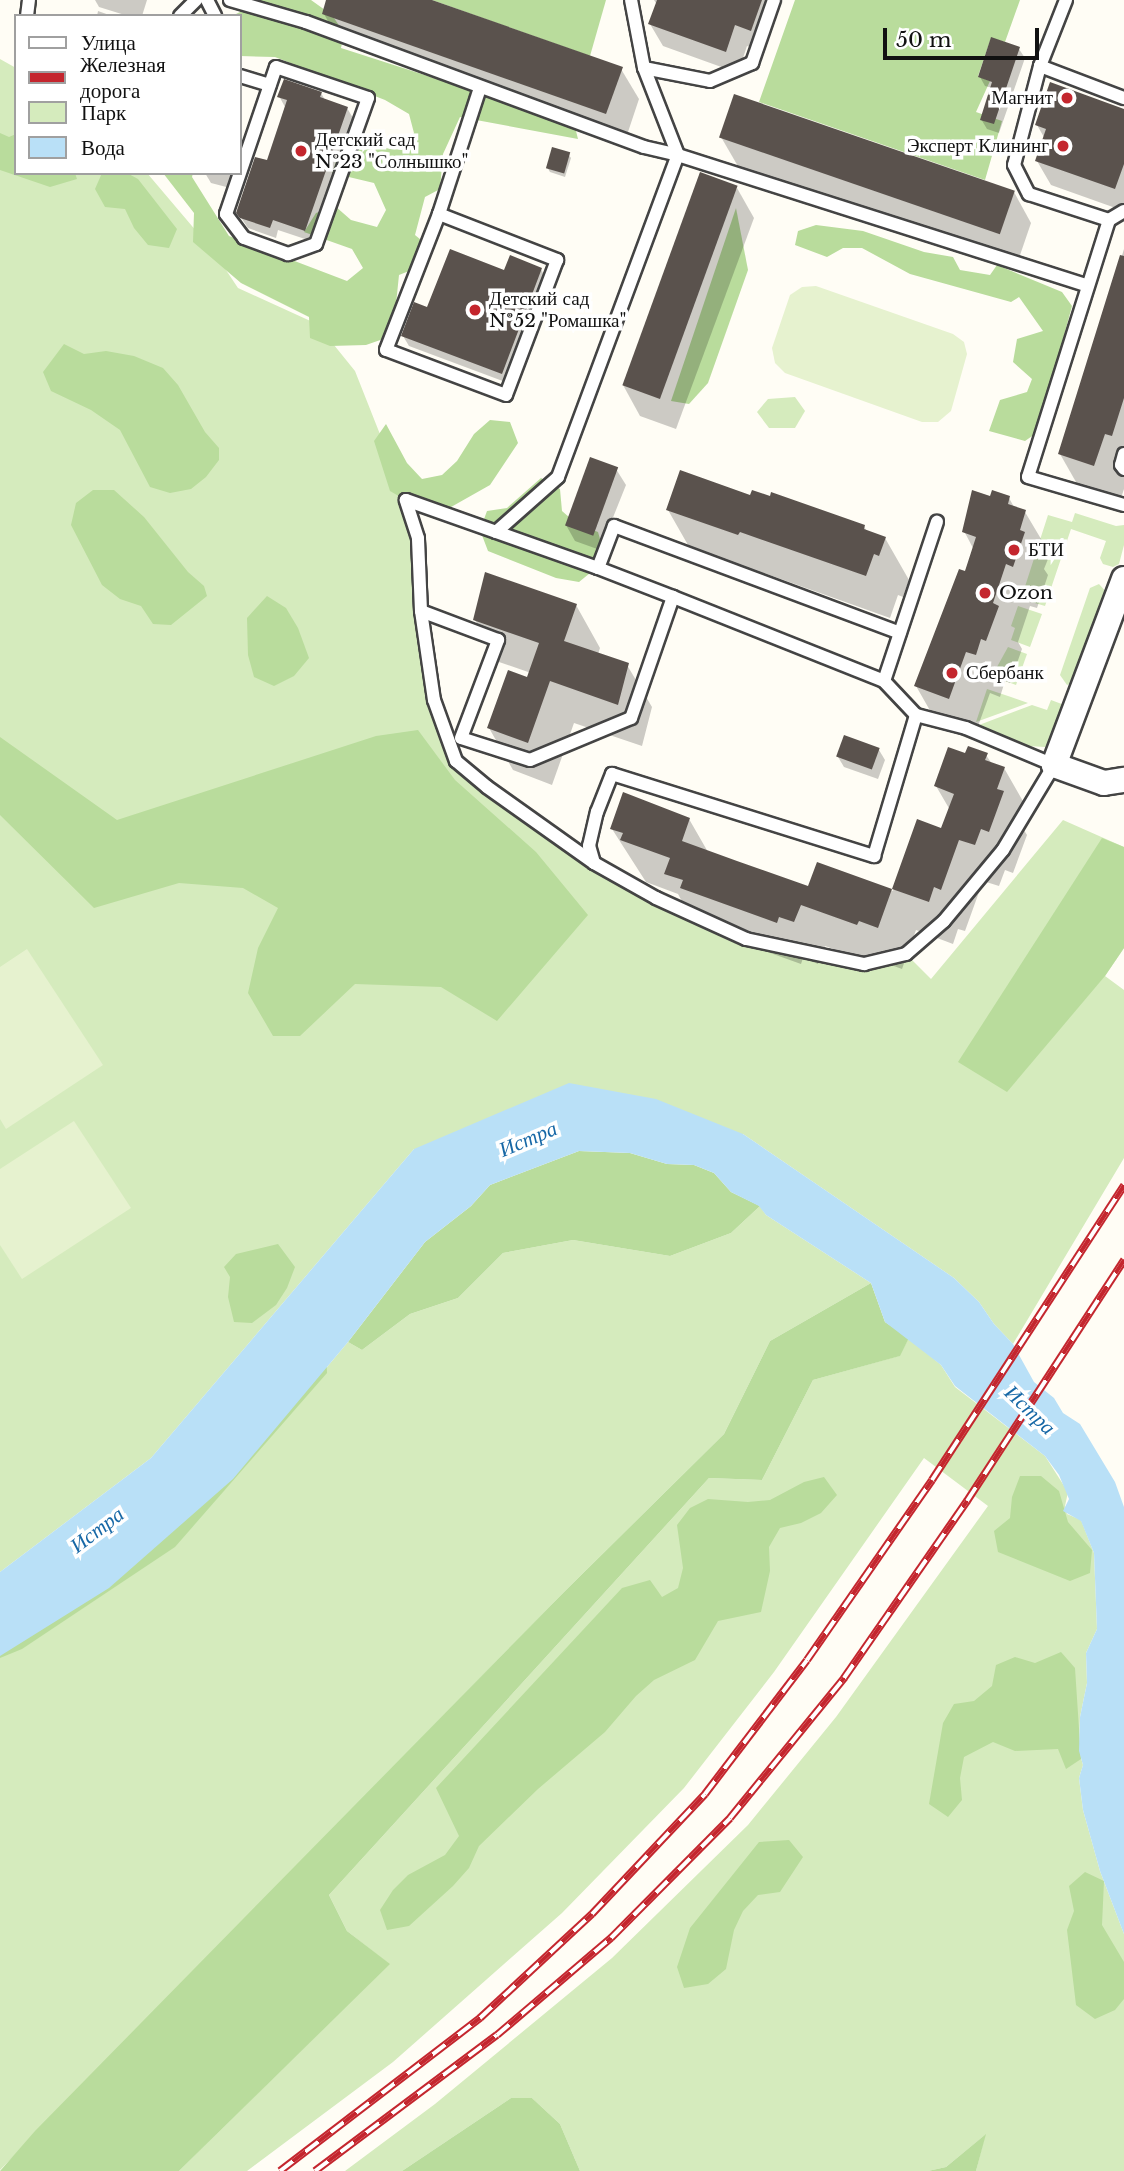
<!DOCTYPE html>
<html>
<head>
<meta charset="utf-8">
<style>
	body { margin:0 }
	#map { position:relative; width:1124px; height:2171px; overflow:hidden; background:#fffdf5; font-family:"Libre Baskerville",serif }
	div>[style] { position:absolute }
	.green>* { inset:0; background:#d5ebbd }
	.forest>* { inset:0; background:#b9dc9c }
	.pitch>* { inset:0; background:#e6f2cf }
	.water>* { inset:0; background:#b9e0f7 }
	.shadow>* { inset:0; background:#0003 }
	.building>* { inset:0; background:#5a524d; transform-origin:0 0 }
	.roads { filter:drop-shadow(2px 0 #444) drop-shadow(-2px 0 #444) drop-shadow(0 2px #444) drop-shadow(0 -2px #444) }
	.service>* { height:12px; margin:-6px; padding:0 6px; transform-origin:6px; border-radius:6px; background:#fff }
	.minor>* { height:24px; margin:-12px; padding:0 12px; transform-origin:12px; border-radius:12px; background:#fff }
	.rail>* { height:8px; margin-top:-4px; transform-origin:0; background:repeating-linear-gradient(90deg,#fff 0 16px,#c4262e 0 32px); box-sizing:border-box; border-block:2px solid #c4262e }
	.dots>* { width:19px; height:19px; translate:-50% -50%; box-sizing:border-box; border:4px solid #fff; border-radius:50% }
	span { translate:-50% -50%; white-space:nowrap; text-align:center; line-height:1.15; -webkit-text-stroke:7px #fff; paint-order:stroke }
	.poi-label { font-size:19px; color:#111 }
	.right { translate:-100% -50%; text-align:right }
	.left { translate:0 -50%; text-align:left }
	.water-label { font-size:21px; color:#1768a6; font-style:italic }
	.legend { position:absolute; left:14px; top:14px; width:228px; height:161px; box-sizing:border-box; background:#fff; border:2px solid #a0a0a0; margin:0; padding:9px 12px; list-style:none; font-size:21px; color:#111 }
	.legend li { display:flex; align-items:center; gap:14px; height:35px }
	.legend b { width:35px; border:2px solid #a0a0a0 }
	.scale { position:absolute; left:883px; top:28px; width:156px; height:32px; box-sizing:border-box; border:4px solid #111; border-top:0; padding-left:9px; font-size:21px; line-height:24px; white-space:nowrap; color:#111; -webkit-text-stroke:5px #fff; paint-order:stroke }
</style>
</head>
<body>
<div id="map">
	<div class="green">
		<i style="clip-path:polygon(0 59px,16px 68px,16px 173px,147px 173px,214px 252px,238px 288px,317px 324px,355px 371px,406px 500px,418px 538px,434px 700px,456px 761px,594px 863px,746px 939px,864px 964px,906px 954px,931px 979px,1063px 820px,1124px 847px,1124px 948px,1105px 976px,1124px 990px,1124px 1158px,1013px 1344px,994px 1324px,979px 1302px,954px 1278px,743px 1134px,414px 1149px,151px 1458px,0 1572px)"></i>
		<i style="clip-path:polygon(795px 397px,805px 411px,795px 428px,769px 428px,757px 412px,768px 399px)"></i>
		<i style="clip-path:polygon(1075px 513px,1116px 526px,1124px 525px,1124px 545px,1119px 564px,1113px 567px,1103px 564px,1100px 558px,1106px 541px,1071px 529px,1045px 606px,1021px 599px,1048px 515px,1072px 522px)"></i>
		<i style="clip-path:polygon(1099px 584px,1108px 594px,1077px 681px,1067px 685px,1060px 675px,1090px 588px)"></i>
		<i style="clip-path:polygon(1018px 606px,1042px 614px,1030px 647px,1011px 640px,1015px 628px,1011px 626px)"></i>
		<i style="clip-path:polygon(1008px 647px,1027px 654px,1016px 685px,992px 676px)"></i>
		<i style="clip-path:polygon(987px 689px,1011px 697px,1028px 703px,976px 722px)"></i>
		<i style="clip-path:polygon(1051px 700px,1067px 706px,1055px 739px,1045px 747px,1028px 746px,979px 725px,1032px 705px,1047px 710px)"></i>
		<i style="clip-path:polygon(760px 1206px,766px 1215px,871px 1283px,770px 1341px,724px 1434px,564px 1592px,0 2170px,0 1656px,233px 1479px,348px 1342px,362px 1350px,410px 1314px,458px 1298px,503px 1253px,573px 1240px,670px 1256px,731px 1233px)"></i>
		<i style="clip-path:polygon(909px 1338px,941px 1365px,955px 1387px,1045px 1456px,1068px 1492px,1065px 1506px,1067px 1514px,1081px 1520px,1094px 1553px,1097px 1629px,1086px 1653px,1087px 1683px,1080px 1717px,1079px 1751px,1083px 1765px,1079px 1778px,1083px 1810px,1100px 1871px,1124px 1934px,1124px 2171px,976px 2171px,985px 2135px,946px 2167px,928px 2171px,580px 2171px,560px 2124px,532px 2098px,511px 2098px,402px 2171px,345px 2171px,435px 2104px,612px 1958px,748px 1825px,836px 1717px,988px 1506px,924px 1458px,774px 1672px,684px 1788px,562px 1913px,393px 2062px,247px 2171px,179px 2171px,389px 1964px,347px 1931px,329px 1895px,709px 1478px,762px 1480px,813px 1380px,899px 1356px)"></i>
	</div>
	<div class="forest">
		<i style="clip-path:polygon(234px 0,311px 0,332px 15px,344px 33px,341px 48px,574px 123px,578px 139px,460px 117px,443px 154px,440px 189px,425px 197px,415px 235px,432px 249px,419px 267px,399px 275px,396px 304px,386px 338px,366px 345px,330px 346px,310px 338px,309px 317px,241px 283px,193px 242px,194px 213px,163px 173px,193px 173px,192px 177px,229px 236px,347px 281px,363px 268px,352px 249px,304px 232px,316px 213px,335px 206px,351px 220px,377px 227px,386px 210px,374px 183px,332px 173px,339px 153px,358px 145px,402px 150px,414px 133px,409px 114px,385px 100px,275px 57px,240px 56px,240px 16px,232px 16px,242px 11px)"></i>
		<i style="clip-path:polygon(432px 0,606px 0,590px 56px)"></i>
		<i style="clip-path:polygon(795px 0,1020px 0,1005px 42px,991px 38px,978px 76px,990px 81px,976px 112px,1002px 121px,985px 180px,759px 102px)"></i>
		<i style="clip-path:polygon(0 133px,9px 137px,16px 134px,16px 173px,75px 173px,77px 179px,50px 187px,0 170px)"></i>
		<i style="clip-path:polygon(102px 173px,127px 173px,138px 179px,177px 229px,169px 248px,148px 245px,134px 228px,125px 209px,105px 207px,95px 189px)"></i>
		<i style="clip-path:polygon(736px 208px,748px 270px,708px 383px,689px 404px,671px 401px)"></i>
		<i style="clip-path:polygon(816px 225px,863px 231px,924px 252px,953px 257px,960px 270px,990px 275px,997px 265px,1062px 292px,1072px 306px,1038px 432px,1025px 441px,989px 431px,1000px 400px,1027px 392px,1032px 379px,1013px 362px,1017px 339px,1043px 331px,1019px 297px,1011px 302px,910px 274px,862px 248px,843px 248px,827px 257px,795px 245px,798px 231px)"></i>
		<i style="clip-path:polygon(64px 344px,84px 354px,106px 351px,134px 356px,163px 368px,178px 385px,205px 432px,219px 448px,219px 460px,206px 477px,191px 489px,170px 493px,150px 487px,120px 430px,91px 410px,51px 391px,43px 372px)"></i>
		<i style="clip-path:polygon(490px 420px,510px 422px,518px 443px,490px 485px,444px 511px,421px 509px,390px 491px,374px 441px,386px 424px,407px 463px,422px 479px,442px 475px,457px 461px,474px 434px)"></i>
		<i style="clip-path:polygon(541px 478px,560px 489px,562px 511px,577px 524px,598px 532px,606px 560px,579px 582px,556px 578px,488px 551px,480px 530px,487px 511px,507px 508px)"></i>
		<i style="clip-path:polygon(93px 490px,114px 490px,144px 517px,188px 572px,204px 586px,207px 596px,171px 625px,153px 624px,141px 606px,120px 599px,102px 585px,71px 525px,76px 503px)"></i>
		<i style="clip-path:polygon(267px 596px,286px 608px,298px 628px,309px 658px,294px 676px,274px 686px,254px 677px,248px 655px,247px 618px)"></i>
		<i style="clip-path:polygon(418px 730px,455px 780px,536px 852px,588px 915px,497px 1021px,441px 987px,355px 984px,300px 1036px,273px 1036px,248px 993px,258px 948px,278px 908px,243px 888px,179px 883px,94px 908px,0 815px,0 737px,117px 820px,376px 736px)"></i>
		<i style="clip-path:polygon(1102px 838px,1124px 847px,1124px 948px,1105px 976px,1007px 1092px,958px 1062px)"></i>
		<i style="clip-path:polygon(579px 1151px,630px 1153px,667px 1164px,694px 1165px,714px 1173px,731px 1192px,760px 1206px,731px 1233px,670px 1256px,573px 1240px,503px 1253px,458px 1298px,410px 1314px,362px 1350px,348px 1342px,425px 1242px,471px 1206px,490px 1185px)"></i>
		<i style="clip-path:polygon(278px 1244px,295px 1267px,287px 1288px,276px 1305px,252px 1323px,234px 1322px,228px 1297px,230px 1277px,224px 1267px,236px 1254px)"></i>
		<i style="clip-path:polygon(871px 1283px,885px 1322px,909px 1338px,900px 1356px,813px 1380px,762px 1480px,709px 1478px,329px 1895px,347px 1931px,390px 1964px,179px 2171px,0 2171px,35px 2131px,564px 1592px,724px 1434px,770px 1341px)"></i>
		<i style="clip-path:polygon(326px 1351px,327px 1373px,175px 1547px,22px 1649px,0 1658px,0 1630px)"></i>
		<i style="clip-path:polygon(1020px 1476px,1041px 1476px,1059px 1491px,1068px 1522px,1092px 1550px,1090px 1573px,1070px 1581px,998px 1552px,994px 1531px,1010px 1518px,1012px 1497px)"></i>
		<i style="clip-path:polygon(824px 1477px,837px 1495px,821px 1513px,801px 1523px,780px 1528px,769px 1547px,770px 1571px,761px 1612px,718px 1621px,695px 1660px,654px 1680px,636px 1696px,605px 1732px,538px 1789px,479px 1846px,469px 1868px,453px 1886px,409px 1926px,387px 1930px,380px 1910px,393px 1890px,408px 1875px,445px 1855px,459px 1836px,436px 1788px,622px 1588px,650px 1580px,662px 1597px,678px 1588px,683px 1568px,677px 1525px,690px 1508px,708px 1499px,748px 1502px,770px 1500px,804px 1482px)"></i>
		<i style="clip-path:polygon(1061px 1652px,1075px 1668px,1081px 1759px,1066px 1769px,1058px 1749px,1015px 1751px,993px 1742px,964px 1757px,960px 1778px,962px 1800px,948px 1817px,929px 1804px,943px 1723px,954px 1704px,974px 1701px,992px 1686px,996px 1665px,1015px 1657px,1035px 1663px)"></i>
		<i style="clip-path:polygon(789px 1840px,803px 1857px,780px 1892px,758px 1895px,743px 1911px,734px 1930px,726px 1969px,708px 1984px,684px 1988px,677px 1967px,690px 1928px,759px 1842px)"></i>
		<i style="clip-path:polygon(1085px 1872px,1104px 1881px,1102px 1925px,1124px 1962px,1124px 1999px,1115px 2010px,1095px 2019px,1076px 2005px,1067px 1930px,1074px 1911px,1069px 1886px)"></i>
		<i style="clip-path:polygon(511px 2098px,532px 2098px,560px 2124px,580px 2171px,402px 2171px)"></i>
		<i style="clip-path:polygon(986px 2134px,976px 2171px,928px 2171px,946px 2167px)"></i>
	</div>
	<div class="pitch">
		<i style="clip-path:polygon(816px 286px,953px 334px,964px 342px,967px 354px,951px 411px,938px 422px,922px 422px,785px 373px,775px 363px,772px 348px,790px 295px,802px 287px)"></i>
		<i style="clip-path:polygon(27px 949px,103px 1065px,6px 1129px,0 1119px,0 967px)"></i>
		<i style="clip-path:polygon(74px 1121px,131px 1208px,22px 1279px,0 1245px,0 1169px)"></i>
	</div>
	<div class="water">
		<i style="clip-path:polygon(569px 1083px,656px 1099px,743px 1134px,954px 1278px,979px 1302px,994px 1324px,1013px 1344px,1034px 1382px,1054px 1398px,1063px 1413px,1080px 1424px,1115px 1482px,1124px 1507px,1124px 1934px,1100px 1871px,1083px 1810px,1079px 1778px,1083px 1765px,1079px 1751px,1080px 1717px,1087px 1683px,1086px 1653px,1097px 1629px,1094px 1553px,1081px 1521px,1063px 1511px,1069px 1499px,1059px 1475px,1045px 1456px,955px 1386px,941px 1365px,885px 1322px,871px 1283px,766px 1215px,759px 1206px,731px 1192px,714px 1173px,694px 1165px,667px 1164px,630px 1153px,579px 1151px,490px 1185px,471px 1206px,425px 1242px,348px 1342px,233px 1479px,109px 1588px,0 1656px,0 1572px,151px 1458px,414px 1149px)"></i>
	</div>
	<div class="shadow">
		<i style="clip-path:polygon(95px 0,147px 0,142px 16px,128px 16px,99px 7px)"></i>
		<i style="clip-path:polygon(328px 0,426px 0,621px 69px,639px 99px,624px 144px,341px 44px,324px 14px)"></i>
		<i style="clip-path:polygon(654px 0,781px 0,781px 1px,763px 52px,747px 46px,738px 73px,663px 46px,650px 24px,657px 5px)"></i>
		<i style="clip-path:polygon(98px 11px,112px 16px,97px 16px)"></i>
		<i style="clip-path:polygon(1019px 49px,1025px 58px,999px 133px,987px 129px,981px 119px,992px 88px,985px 86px,980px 77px)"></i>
		<i style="clip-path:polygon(321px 93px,325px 100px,347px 108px,353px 118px,311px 241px,278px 230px,276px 238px,248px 228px,238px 213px,268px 162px,285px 107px,279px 96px)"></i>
		<i style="clip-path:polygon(1124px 111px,1124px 211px,1051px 185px,1037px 161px,1045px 139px,1037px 125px)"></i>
		<i style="clip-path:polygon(721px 137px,1014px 192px,1031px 223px,1017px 264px,739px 168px)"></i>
		<i style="clip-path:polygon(568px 154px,571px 158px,565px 177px,550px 172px,547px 167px)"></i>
		<i style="clip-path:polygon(205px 173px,239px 173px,234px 189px,211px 183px)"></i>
		<i style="clip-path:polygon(737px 188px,754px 218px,676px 429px,640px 416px,623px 385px)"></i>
		<i style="clip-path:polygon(1124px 249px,1124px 489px,1118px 507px,1084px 496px,1060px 454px)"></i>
		<i style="clip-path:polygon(541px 269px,546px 280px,508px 383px,409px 346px,403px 336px,428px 309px,505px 272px)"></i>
		<i style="clip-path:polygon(616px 469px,626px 485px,600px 550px,575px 541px,566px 525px)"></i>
		<i style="clip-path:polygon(751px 497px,864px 526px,867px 532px,885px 538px,909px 580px,903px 597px,898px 595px,890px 618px,764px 573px,762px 577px,692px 552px,668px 510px)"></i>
		<i style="clip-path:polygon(991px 498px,1009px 498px,1014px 507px,1025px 512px,1050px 554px,1044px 569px,1048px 575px,1037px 608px,1030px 606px,1018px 642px,1022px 649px,1010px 683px,1005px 681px,1000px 697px,990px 693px,973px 740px,940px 728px,916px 686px,974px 550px,964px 531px)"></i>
		<i style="clip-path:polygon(576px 605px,600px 648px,598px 654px,627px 665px,652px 707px,642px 746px,574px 723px,552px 785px,513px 770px,489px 728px,531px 673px,499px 662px,475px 620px)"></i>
		<i style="clip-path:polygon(879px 750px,885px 760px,878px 779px,844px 767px,838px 757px)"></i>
		<i style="clip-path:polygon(966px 755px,986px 755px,992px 764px,1004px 768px,1028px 810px,1022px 827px,1027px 835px,1013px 873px,1005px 870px,999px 886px,983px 881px,965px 931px,958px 929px,953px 944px,916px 930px,902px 969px,883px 962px,881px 966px,825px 946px,818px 964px,803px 958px,801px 964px,707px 930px,701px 919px,690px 916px,678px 894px,646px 882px,612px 829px,689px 819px,708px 852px,809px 888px,818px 864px,893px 891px,918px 822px,943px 830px,950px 810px,936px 786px)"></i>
	</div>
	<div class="building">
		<i style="clip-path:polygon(326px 0,432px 0,623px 67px,606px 114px,322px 14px)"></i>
		<i style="clip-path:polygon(657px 0,762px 0,751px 31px,735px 25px,726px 52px,648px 24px)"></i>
		<i style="clip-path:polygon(991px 37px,1020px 47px,994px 124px,980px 120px,992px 82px,978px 77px)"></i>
		<i style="clip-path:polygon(284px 79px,322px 92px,320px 97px,348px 107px,305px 231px,273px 220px,270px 228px,240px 218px,236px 213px,255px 157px,267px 160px,287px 100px,277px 97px)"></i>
		<i style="clip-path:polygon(1050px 82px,1124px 109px,1124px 164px,1115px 189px,1035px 161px,1046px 129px,1035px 125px)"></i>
		<i style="left:734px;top:94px;width:297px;height:46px;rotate:19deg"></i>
		<i style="left:552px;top:147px;width:19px;height:22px;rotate:16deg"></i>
		<i style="left:700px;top:172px;width:40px;height:227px;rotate:20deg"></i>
		<i style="clip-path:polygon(450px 249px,504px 270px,510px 255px,542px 268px,502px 374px,401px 336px,414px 302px,427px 307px)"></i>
		<i style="clip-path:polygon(1120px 255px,1124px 256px,1124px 398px,1112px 436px,1105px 434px,1094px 466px,1058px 454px)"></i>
		<i style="left:590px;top:457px;width:30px;height:73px;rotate:20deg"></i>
		<i style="clip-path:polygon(680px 470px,750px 495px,752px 490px,770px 496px,771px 492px,865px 525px,864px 529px,886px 537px,879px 556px,874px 554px,866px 576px,740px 532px,738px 535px,666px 510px)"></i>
		<i style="clip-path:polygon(972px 490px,990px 496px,992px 490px,1010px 496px,1008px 504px,1026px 510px,1020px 530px,1025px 532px,1013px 567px,1006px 564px,993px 603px,999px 606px,986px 641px,981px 639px,976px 655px,966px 652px,949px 699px,914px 686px,959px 569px,965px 571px,976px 537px,962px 532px)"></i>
		<i style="clip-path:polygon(485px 572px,577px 604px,564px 641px,629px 663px,618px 705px,550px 681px,528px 743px,487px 728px,508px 670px,527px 677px,539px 643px,473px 620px)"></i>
		<i style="left:844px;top:735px;width:38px;height:23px;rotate:20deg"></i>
		<i style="clip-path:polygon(968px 746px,988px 753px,985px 760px,1005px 767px,997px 789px,1004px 791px,989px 832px,981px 829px,975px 845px,959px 840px,941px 890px,934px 887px,929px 902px,892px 889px,917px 819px,941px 828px,954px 794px,934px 786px,948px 747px,965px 753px)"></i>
		<i style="clip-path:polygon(623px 792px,690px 818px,682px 841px,737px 861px,808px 886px,817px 862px,892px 889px,878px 928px,859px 921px,857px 925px,801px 905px,794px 922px,779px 917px,777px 923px,680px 888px,683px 880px,664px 874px,670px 858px,620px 840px,623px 833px,610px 829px)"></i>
	</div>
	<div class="roads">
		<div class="service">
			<i style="left:207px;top:0;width:18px;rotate:63deg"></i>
			<i style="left:230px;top:0;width:79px;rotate:16.1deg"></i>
			<i style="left:306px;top:22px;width:360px;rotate:20.3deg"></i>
			<i style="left:644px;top:147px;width:35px;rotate:13deg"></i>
			<i style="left:678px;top:155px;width:430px;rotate:17.7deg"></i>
			<i style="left:1066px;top:0;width:71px;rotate:111.5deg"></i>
			<i style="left:1040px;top:66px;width:102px;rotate:104.7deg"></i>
			<i style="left:1014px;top:165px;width:33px;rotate:63deg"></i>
			<i style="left:1029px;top:194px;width:84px;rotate:18deg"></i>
			<i style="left:27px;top:16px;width:16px;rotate:-83deg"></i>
			<i style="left:180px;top:16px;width:23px;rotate:-45deg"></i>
			<i style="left:1040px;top:66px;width:90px;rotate:20.9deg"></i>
			<i style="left:276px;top:67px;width:97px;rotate:18.6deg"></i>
			<i style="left:368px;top:98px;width:155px;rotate:109.6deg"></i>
			<i style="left:316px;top:244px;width:30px;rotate:160deg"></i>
			<i style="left:288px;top:254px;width:47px;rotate:-160deg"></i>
			<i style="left:244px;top:238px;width:30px;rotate:-127deg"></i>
			<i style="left:226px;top:214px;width:155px;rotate:-71.2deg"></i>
			<i style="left:644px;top:68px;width:67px;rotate:11.1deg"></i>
			<i style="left:710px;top:81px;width:46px;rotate:-23.2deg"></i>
			<i style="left:752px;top:63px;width:67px;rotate:-70.8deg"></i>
			<i style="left:240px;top:76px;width:31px;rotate:17deg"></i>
			<i style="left:1124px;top:211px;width:17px;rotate:149deg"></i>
			<i style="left:1109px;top:220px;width:269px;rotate:107.5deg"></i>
			<i style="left:1028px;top:477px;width:100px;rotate:16.3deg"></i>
			<i style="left:439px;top:214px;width:127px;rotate:21.3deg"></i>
			<i style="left:557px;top:260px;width:144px;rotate:110.7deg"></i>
			<i style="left:506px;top:395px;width:128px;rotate:-159.4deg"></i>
			<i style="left:386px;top:350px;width:146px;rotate:-68.7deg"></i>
			<i style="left:439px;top:214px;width:133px;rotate:-72deg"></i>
			<i style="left:1124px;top:454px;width:11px;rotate:105deg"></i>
			<i style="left:1121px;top:465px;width:5px;rotate:53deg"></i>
			<i style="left:496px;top:532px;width:83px;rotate:-41.6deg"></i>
			<i style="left:558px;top:477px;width:344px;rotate:-69.6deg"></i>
			<i style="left:678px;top:155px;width:93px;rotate:-111.3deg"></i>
			<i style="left:644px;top:68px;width:69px;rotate:-100.8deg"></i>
			<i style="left:598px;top:568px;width:45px;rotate:-69.1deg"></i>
			<i style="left:614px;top:526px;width:305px;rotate:20.5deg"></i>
			<i style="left:673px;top:597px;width:128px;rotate:109.1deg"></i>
			<i style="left:631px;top:718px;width:109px;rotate:157.4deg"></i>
			<i style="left:530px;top:760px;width:72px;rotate:-162.3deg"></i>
			<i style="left:461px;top:738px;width:105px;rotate:-69.3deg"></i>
			<i style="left:498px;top:640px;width:82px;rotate:-159.4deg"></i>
			<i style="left:421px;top:611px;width:73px;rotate:-92.4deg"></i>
			<i style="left:418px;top:538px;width:40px;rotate:-108deg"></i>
			<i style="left:406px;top:500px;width:204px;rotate:19.5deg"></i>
			<i style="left:598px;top:568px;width:80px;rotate:21.1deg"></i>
			<i style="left:673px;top:597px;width:227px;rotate:21.7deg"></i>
			<i style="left:421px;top:611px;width:90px;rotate:81.7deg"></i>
			<i style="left:434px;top:700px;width:65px;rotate:70.2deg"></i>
			<i style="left:456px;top:761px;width:40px;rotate:40deg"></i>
			<i style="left:487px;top:787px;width:131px;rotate:35.4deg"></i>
			<i style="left:594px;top:863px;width:71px;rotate:29.4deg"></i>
			<i style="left:656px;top:898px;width:99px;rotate:24.5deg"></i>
			<i style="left:746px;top:939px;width:121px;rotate:12deg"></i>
			<i style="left:864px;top:964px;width:43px;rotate:-13.4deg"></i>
			<i style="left:906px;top:954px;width:50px;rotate:-41deg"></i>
			<i style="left:944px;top:921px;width:92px;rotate:-50.3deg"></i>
			<i style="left:1003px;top:850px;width:99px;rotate:-59deg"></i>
			<i style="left:1054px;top:765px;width:95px;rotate:-157.2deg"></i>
			<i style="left:966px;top:728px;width:52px;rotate:-165.4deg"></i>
			<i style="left:916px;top:715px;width:47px;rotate:-133.3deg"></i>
			<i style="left:884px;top:681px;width:168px;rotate:-71.6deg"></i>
			<i style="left:594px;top:863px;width:18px;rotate:-106deg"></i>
			<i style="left:589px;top:846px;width:35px;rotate:-77deg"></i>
			<i style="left:597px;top:812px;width:41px;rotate:-68.5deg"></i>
			<i style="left:612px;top:774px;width:275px;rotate:17.4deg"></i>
			<i style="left:874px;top:856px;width:147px;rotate:-73.4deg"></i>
		</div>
		<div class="minor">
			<i style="left:1124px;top:579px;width:199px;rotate:110.6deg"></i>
			<i style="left:1054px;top:765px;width:53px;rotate:19.8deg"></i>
			<i style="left:1104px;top:783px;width:20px;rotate:-9deg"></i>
		</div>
	</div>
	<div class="rail">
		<i style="left:280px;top:2171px;width:252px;rotate:-37.4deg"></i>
		<i style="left:480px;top:2018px;width:153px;rotate:-42.9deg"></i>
		<i style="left:592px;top:1914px;width:165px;rotate:-46.7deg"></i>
		<i style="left:705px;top:1794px;width:168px;rotate:-52.7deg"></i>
		<i style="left:807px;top:1660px;width:219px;rotate:-55.2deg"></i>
		<i style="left:932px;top:1480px;width:352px;rotate:-56.9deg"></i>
		<i style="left:315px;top:2171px;width:227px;rotate:-36.8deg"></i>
		<i style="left:497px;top:2035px;width:150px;rotate:-40.4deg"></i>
		<i style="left:611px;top:1938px;width:169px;rotate:-45.2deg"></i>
		<i style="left:730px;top:1818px;width:181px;rotate:-50.8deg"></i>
		<i style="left:844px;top:1678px;width:216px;rotate:-55.2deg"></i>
		<i style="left:967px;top:1501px;width:288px;rotate:-56.9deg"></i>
	</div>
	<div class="dots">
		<i style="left:1067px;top:98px;background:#c4262e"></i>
		<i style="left:1063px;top:146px;background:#c4262e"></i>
		<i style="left:301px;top:151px;background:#c4262e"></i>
		<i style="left:475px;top:310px;background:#c4262e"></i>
		<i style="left:1014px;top:550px;background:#c4262e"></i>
		<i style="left:985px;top:593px;background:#c4262e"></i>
		<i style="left:952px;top:673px;background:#c4262e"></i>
	</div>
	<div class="poi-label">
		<span class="right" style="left:1053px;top:98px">Магнит</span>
		<span class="left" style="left:315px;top:151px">Детский сад<br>№23 "Солнышко"</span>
		<span class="right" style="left:1049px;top:146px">Эксперт Клининг</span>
		<span class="left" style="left:489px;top:310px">Детский сад<br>№52 "Ромашка"</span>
		<span class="left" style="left:1028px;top:550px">БТИ</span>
		<span class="left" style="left:999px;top:593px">Ozon</span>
		<span class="left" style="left:966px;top:673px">Сбербанк</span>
	</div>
	<div class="water-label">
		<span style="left:528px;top:1139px;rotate:-23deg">Истра</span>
		<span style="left:1030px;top:1410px;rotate:44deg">Истра</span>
		<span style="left:97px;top:1530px;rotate:-37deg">Истра</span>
	</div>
	<ul class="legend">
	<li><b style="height:9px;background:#fff"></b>Улица</li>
	<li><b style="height:9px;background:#c4262e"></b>Железная дорога</li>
	<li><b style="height:19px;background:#d5ebbd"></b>Парк</li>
	<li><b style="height:19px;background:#b9e0f7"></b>Вода</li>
	</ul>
	<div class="scale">50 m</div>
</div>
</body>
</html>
